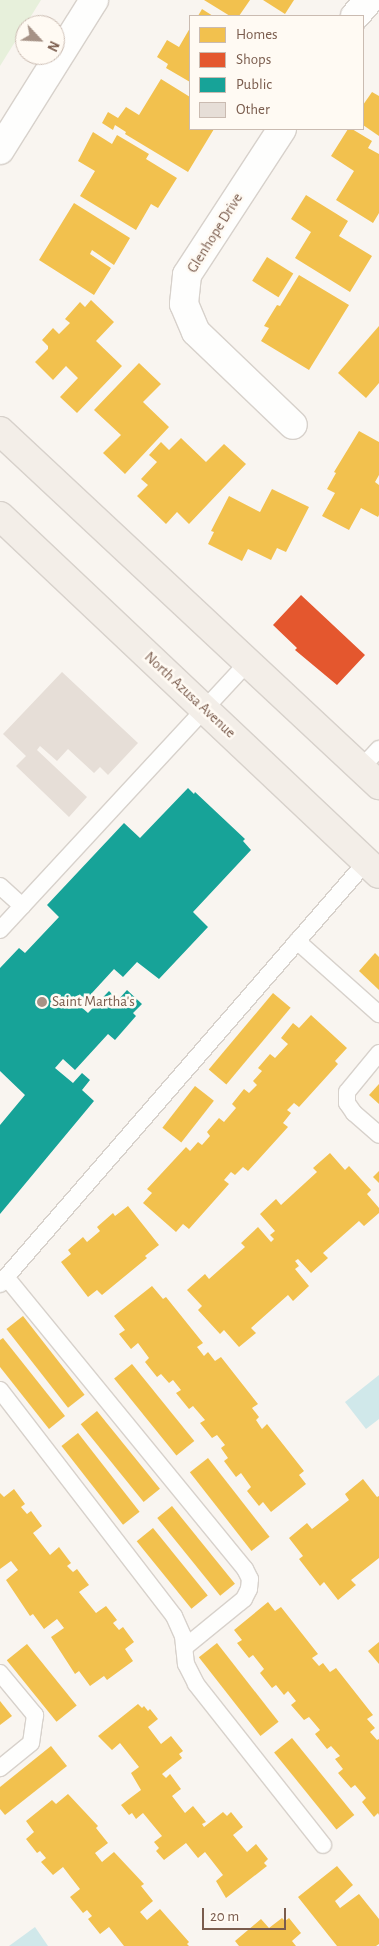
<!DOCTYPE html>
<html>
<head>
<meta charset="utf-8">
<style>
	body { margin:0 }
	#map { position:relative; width:379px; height:1946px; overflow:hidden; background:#f9f5f0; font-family:"Alegreya Sans",sans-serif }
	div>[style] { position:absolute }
	.green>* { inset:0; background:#e7f0db }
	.water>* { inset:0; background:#d0e8ea }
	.homes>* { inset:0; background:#f2c14e; transform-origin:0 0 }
	.shops>* { inset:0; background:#e4572e }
	.public>* { inset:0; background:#17a398 }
	.building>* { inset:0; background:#e6ded7 }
	.roads { filter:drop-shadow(1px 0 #d7d1cb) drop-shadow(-1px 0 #d7d1cb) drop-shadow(0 1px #d7d1cb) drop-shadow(0 -1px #d7d1cb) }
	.lane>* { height:16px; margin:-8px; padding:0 8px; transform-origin:8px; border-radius:8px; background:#fefefd }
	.street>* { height:28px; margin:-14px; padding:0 14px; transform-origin:14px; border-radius:14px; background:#fefefd }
	.secondary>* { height:28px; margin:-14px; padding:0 14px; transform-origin:14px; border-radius:14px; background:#fefefd }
	.primary>* { height:28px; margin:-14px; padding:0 14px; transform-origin:14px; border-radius:14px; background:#f3eee8 }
	.dots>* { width:14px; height:14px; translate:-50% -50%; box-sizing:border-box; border:2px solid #fffaf3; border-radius:50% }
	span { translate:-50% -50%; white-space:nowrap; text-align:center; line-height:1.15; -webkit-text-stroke:5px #fffaf3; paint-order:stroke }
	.street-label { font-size:15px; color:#7a5c4d }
	.poi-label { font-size:15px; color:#7a5c4d }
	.left { translate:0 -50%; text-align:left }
	.legend { position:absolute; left:189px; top:15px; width:175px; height:115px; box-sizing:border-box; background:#fffaf3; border:1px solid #cabbb1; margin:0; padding:6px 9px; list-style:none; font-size:15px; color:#7a5c4d }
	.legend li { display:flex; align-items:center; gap:10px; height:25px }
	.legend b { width:25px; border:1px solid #cabbb1 }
	.north { position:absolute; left:15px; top:15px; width:50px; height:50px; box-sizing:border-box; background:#fffaf3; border:1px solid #cabbb1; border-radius:50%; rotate:115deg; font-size:14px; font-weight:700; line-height:20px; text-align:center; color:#7a5c4d }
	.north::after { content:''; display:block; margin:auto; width:18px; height:22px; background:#a69286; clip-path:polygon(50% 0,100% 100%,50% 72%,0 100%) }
	.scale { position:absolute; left:202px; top:1908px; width:84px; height:22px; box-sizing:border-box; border:2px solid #7a5c4d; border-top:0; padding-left:6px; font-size:15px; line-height:18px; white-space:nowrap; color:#7a5c4d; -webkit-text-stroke:4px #fffaf3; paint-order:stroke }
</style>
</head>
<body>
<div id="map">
	<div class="green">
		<i style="clip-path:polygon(0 0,41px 0,0 66px)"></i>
	</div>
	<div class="water">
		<i style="clip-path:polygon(379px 1375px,379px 1419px,366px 1429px,345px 1402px)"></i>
		<i style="clip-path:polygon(35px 1927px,48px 1946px,9px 1946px)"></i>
	</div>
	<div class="homes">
		<i style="clip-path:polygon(204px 0,250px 0,239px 16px,230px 16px)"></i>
		<i style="clip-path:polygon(263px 0,294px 0,285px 14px)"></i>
		<i style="clip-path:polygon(202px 9px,213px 16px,198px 16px)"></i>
		<i style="clip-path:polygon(190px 28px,190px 82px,166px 68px,168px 64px,157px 57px,167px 40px,179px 47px)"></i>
		<i style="clip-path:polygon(161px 79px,190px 97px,190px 129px,214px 129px,188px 172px,125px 134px,126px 132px,115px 125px,113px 130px,102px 123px,108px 112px,118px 118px,126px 107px,139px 115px)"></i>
		<i style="clip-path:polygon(372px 92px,379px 96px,379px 136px,363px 125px,363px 105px)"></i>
		<i style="clip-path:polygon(348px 129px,352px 129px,372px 141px,368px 148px,379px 154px,379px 213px,373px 223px,336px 200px,354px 171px,331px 156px)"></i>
		<i style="clip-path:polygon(93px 132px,112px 144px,117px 135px,149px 154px,146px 159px,177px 178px,158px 208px,151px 204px,136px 230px,80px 196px,95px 171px,78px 161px)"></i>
		<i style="clip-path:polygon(306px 195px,348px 221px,339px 236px,372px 256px,350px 292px,295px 258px,311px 232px,291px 219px)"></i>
		<i style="clip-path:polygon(74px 203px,130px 238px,114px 265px,92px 250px,90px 254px,111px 268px,94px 295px,39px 260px)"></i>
		<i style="left:267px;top:257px;width:31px;height:28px;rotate:32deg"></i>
		<i style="clip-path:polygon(299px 275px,349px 305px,309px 370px,261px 341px,269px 328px,264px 326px,277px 305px,280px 306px)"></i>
		<i style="clip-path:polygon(91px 300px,114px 322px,96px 341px,122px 366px,77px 413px,60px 397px,78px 378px,66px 366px,53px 380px,35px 362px,48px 349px,48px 346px,42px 340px,53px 328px,59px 334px,70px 323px,65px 319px,80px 302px,85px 307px)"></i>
		<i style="clip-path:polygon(379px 326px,379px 383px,366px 398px,338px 373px)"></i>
		<i style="clip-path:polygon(139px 363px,161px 384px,143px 402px,169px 427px,125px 474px,103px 453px,121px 435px,94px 410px)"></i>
		<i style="clip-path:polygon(359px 431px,379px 442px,379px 475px,375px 482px,379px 485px,379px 515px,378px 517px,361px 508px,349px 530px,322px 516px,335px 493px,327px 489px,336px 473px,334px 472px)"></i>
		<i style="clip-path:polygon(181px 438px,206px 462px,224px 444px,246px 464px,189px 524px,177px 512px,166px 524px,137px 496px,148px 485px,141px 479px,157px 462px,149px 455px,161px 442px,169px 450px)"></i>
		<i style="clip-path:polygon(272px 489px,309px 507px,286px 552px,277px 548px,271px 560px,248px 549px,242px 561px,208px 544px,214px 532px,211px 531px,229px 496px,260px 512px)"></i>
		<i style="clip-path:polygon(375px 953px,379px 957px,379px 990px,359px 971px)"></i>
		<i style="left:273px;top:993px;width:23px;height:100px;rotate:40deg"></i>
		<i style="clip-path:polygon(311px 1015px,347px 1048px,335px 1061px,338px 1064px,299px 1107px,294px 1103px,287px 1110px,291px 1113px,283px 1123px,288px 1127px,248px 1171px,243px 1167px,235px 1175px,231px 1172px,224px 1180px,229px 1184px,189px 1229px,183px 1224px,176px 1232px,143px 1203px,152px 1193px,147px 1189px,186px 1147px,190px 1151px,198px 1142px,202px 1145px,210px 1136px,207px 1132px,219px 1118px,224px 1122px,236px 1108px,232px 1104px,244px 1089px,249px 1093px,257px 1085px,253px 1081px,262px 1071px,258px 1068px,270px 1054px,275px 1058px,288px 1044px,281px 1038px,293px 1023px,299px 1028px)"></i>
		<i style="clip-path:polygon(379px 1084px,379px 1104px,369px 1095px)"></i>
		<i style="left:195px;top:1086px;width:24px;height:53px;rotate:38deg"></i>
		<i style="clip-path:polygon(330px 1153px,345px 1170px,349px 1166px,371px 1190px,367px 1194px,379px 1208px,379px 1213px,364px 1226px,359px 1221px,323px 1253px,328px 1258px,311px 1273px,298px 1259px,295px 1261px,299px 1266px,295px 1269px,309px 1286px,293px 1301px,288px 1295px,251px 1328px,256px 1333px,239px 1347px,224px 1330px,220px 1334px,198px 1310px,202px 1306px,187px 1290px,205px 1274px,209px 1279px,245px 1247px,241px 1243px,258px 1227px,271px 1242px,274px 1239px,270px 1235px,275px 1231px,260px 1214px,276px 1199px,281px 1205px,317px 1172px,313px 1168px)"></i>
		<i style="clip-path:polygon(379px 1171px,379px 1183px,373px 1177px)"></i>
		<i style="clip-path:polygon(128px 1206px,159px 1245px,145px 1256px,147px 1258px,102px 1295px,97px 1290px,88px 1297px,61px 1262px,71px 1254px,68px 1250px,83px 1237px,87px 1242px,100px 1231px,97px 1227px,113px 1213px,115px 1216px)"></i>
		<i style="clip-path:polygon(152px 1286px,163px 1299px,166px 1297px,203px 1343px,197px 1347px,204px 1356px,208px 1352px,215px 1361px,221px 1357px,258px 1404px,252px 1408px,259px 1417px,256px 1420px,262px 1429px,267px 1424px,304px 1471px,299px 1475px,306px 1484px,271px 1512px,263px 1502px,259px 1506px,247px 1491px,251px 1487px,241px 1473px,236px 1477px,224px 1461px,228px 1458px,221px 1448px,225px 1445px,217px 1435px,212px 1438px,200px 1423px,205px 1420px,193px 1406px,189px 1409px,176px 1393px,181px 1390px,173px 1380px,169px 1383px,161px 1374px,157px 1377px,145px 1362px,149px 1358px,138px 1343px,131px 1349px,119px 1334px,125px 1330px,114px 1316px)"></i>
		<i style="left:23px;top:1316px;width:100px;height:21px;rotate:52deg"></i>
		<i style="clip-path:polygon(3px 1338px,65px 1416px,49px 1429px,0 1367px,0 1340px)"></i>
		<i style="left:132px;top:1364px;width:99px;height:23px;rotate:51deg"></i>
		<i style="left:97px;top:1411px;width:100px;height:21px;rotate:51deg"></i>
		<i style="left:78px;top:1433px;width:100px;height:21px;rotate:52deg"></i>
		<i style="left:208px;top:1458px;width:100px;height:23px;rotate:52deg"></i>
		<i style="clip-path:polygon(363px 1479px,377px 1497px,379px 1496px,379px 1558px,351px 1580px,356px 1585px,338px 1600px,324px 1582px,320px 1586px,299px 1559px,303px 1556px,289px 1538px,307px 1523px,312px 1529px,349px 1500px,345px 1494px)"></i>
		<i style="clip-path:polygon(14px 1489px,25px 1504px,21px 1507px,27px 1514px,31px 1511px,42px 1526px,33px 1533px,50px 1555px,59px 1547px,71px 1563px,67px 1566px,73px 1572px,77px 1569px,89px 1585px,79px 1592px,96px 1613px,106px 1606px,117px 1620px,113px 1623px,119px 1630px,123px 1627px,134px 1642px,125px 1649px,133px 1661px,107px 1680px,104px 1676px,90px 1686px,79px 1671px,75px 1674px,51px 1637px,64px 1628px,57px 1619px,44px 1629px,33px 1614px,30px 1616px,6px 1580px,18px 1570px,11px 1561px,0 1569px,0 1493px,4px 1497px)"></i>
		<i style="left:172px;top:1506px;width:100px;height:19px;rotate:51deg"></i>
		<i style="left:153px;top:1528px;width:87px;height:21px;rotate:51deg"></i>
		<i style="clip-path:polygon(268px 1602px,275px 1611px,281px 1607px,318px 1654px,312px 1658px,319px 1666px,323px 1663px,330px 1672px,336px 1668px,373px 1715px,367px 1719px,375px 1728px,370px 1732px,377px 1740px,379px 1739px,379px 1815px,378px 1813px,374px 1817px,362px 1802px,366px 1798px,355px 1785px,351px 1788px,338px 1773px,343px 1769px,335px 1759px,340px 1756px,331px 1746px,327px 1749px,315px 1734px,320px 1730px,309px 1717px,304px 1720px,291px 1705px,296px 1701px,288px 1691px,284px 1695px,276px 1685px,272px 1688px,260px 1673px,264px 1669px,253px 1655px,249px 1658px,237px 1643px,242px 1640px,234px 1630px)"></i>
		<i style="clip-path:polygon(379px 1642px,379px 1664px,368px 1651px)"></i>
		<i style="left:217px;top:1643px;width:100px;height:23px;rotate:52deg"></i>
		<i style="left:27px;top:1644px;width:79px;height:26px;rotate:51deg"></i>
		<i style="clip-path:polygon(0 1701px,12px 1716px,0 1725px)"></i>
		<i style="clip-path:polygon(138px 1704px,142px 1708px,144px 1706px,148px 1711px,150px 1709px,158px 1719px,148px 1727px,161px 1744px,171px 1736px,183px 1751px,179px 1754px,182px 1758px,162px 1774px,166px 1778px,170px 1774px,181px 1789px,172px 1796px,185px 1813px,193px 1806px,206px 1822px,202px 1824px,204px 1827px,223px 1812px,227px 1816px,231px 1812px,243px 1827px,233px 1835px,247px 1852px,256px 1844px,268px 1859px,264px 1863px,267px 1866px,226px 1898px,216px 1881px,223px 1875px,205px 1852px,198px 1858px,186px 1843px,164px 1860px,156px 1851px,159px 1848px,154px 1842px,162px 1836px,143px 1813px,136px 1819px,132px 1813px,129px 1815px,121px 1805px,141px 1790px,131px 1773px,139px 1767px,120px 1743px,112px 1750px,98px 1736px)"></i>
		<i style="left:292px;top:1738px;width:99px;height:23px;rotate:51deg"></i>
		<i style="clip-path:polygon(51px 1746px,67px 1766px,5px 1815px,0 1809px,0 1787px)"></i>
		<i style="clip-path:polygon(68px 1794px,98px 1826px,96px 1828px,108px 1843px,95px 1853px,102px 1862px,114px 1852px,144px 1884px,141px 1886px,153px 1901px,140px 1912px,147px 1920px,160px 1909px,189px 1942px,187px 1944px,189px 1946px,124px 1946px,109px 1927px,100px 1934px,88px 1919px,92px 1916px,87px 1910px,83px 1913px,70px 1897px,80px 1889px,63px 1867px,53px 1875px,41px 1862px,46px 1858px,40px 1851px,37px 1853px,26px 1839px,34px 1832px,26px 1821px,52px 1800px,56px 1804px)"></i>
		<i style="clip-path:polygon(337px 1866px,353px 1885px,335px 1901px,340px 1908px,359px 1894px,379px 1919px,379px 1944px,376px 1946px,337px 1946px,298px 1897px)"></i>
		<i style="clip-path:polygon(282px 1918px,285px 1921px,289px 1918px,301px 1933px,292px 1941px,296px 1946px,239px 1946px,235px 1941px,261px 1919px,269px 1928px)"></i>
	</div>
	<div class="shops">
		<i style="clip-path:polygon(301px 595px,365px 655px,337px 685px,295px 650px,297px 648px,273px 625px)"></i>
	</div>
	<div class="public">
		<i style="clip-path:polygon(188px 788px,194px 794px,195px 792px,245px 839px,243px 841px,251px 850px,193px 912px,208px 927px,159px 979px,137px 962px,123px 977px,114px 969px,80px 1006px,88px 1013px,109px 991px,118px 1000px,127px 990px,142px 1004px,133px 1013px,136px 1016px,115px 1040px,108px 1034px,75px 1070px,63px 1059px,55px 1068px,73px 1083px,82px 1073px,90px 1080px,82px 1090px,94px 1101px,0 1214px,0 1125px,25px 1095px,0 1071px,0 968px,19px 948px,25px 953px,59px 917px,47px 905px,124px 823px,140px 838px)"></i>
	</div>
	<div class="building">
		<i style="clip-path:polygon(62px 672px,138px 743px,108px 775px,100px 767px,94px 773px,68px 749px,57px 761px,40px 746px,37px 750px,87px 797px,69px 817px,16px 766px,26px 756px,3px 734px)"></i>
	</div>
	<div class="roads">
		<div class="lane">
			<i style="left:361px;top:768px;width:26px;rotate:-47deg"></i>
			<i style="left:0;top:886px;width:30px;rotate:42deg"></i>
			<i style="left:0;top:930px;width:364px;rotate:-47.2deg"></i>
			<i style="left:297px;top:941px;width:110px;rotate:41.7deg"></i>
			<i style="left:379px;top:1053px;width:50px;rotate:129.4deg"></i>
			<i style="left:347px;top:1092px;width:11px;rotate:90deg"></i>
			<i style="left:347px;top:1103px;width:12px;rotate:55deg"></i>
			<i style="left:354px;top:1113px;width:33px;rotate:41deg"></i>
			<i style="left:6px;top:1277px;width:377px;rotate:50.7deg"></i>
			<i style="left:245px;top:1569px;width:11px;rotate:63deg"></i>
			<i style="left:250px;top:1579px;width:10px;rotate:96deg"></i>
			<i style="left:249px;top:1589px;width:11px;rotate:117deg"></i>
			<i style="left:244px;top:1599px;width:77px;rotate:140.8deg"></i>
			<i style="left:0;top:1284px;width:559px;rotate:-49.06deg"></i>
			<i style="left:0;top:1390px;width:285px;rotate:52.4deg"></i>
			<i style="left:174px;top:1616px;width:22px;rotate:66deg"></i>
			<i style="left:183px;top:1636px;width:28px;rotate:84deg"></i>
			<i style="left:186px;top:1664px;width:22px;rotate:63deg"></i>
			<i style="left:196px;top:1684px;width:205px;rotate:51.7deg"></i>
			<i style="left:0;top:1673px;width:55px;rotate:50.2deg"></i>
			<i style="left:35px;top:1715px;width:28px;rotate:98deg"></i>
			<i style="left:31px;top:1743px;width:40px;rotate:141deg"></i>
		</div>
		<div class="street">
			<i style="left:355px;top:16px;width:21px;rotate:-49deg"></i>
			<i style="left:282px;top:129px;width:174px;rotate:123.1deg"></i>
			<i style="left:187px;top:275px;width:29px;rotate:96deg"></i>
			<i style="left:184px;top:304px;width:30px;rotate:67deg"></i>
			<i style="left:196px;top:332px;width:134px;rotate:43.8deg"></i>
		</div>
		<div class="secondary">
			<i style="left:0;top:150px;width:177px;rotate:-57.9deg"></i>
		</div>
		<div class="primary">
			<i style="left:0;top:431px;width:519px;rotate:43.05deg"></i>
			<i style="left:0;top:516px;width:521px;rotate:43.37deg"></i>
		</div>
	</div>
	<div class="dots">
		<i style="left:42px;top:1002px;background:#a69286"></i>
	</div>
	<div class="street-label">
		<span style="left:215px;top:233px;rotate:-58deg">Glenhope Drive</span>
		<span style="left:190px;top:695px;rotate:43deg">North Azusa Avenue</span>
	</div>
	<div class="poi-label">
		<span class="left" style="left:52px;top:1002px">Saint Martha's</span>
	</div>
	<ul class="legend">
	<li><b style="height:14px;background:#f2c14e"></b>Homes</li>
	<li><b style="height:14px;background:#e4572e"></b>Shops</li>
	<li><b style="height:14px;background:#17a398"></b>Public</li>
	<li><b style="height:14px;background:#e6ded7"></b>Other</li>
	</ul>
	<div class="north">N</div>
	<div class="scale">20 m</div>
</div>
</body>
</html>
